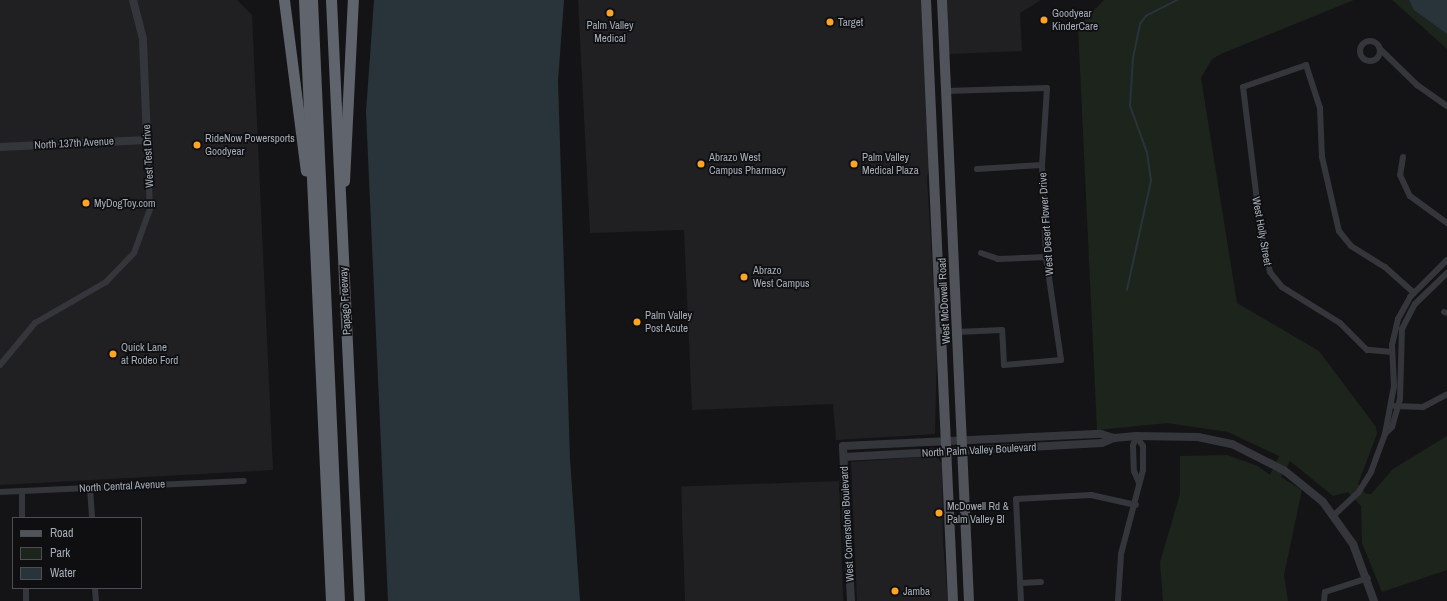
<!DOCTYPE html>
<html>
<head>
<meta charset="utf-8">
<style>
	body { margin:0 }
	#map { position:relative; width:1447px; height:601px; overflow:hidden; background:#141416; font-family:"Archivo Narrow",sans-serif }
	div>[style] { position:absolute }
	.built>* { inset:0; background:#202023; transform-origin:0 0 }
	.green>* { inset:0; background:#1c241c }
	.water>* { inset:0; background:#29343a }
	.stream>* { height:1.5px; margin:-0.75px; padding:0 0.75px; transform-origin:0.75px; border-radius:0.75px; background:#29343a }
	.minor>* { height:6px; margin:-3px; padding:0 3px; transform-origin:3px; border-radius:3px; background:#34363b }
	.minor>.ring { margin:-3px; padding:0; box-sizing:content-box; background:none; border:6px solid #34363b; border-radius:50% }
	.tertiary>* { height:8px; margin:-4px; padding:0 4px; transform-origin:4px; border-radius:4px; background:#34363b }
	.primary>* { height:10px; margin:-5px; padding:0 5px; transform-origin:5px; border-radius:5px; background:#50535a }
	.motorway>* { height:11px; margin:-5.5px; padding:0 5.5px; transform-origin:5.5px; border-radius:5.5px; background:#60646c }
	.dots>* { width:11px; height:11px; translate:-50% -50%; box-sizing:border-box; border:2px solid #0f0f11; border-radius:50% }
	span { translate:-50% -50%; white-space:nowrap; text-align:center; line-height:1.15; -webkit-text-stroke:3.5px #0f0f11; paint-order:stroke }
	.poi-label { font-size:11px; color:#a4acb7 }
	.left { translate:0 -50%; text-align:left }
	.street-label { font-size:11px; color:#a4acb7 }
	.legend { position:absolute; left:12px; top:517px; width:130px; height:72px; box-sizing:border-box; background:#0f0f11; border:1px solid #4b4e53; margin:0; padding:5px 7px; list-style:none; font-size:12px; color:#a4acb7 }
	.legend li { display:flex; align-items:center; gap:8px; height:20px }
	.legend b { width:20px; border:1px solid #4b4e53 }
</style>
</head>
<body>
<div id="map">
	<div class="built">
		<i style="clip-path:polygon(0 0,237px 0,252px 15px,273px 470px,0 485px)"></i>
		<i style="clip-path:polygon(578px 0,922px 0,930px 164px,927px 178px,937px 345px,935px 434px,836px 440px,833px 404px,692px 410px,684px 230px,590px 233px)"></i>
		<i style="clip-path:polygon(947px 0,1041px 0,1020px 13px,1022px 51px,949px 54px)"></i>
		<i style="clip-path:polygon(935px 456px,942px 463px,943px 543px,948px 601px,857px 601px,851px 462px)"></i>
		<i style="left:839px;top:481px;width:120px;height:158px;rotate:88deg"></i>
	</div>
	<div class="green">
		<i style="clip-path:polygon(1104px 0,1354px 0,1223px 53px,1212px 59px,1201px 78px,1237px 303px,1319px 351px,1376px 427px,1377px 434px,1358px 484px,1366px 494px,1371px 494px,1393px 469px,1447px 436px,1447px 570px,1382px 592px,1362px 543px,1361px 506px,1348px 492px,1333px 496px,1290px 461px,1281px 477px,1302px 490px,1284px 575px,1288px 601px,1163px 601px,1160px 562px,1180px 494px,1180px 456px,1227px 455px,1258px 466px,1270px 475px,1279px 456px,1228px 432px,1167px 423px,1097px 430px,1078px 27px)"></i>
		<i style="clip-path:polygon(1392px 0,1447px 0,1447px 49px,1409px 15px)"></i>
	</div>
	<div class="water">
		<i style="clip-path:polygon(374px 0,564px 0,558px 81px,570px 459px,580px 601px,388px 601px,366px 112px)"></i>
		<i style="clip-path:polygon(1409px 0,1447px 0,1447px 34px,1414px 10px)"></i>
	</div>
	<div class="stream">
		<i style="left:1127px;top:290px;width:112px;rotate:-77.6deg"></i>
		<i style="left:1151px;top:181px;width:28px;rotate:-98deg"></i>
		<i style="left:1147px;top:153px;width:50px;rotate:-109.9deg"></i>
		<i style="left:1130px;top:106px;width:48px;rotate:-86.4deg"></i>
		<i style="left:1133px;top:58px;width:35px;rotate:-78deg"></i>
		<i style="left:1140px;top:24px;width:10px;rotate:-53deg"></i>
		<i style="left:1146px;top:16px;width:36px;rotate:-27deg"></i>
	</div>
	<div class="minor">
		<i class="ring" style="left:1360px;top:41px;width:14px;height:14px"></i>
		<i style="left:1380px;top:49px;width:52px;rotate:44.2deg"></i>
		<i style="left:1417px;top:85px;width:37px;rotate:35deg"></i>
		<i style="left:946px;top:91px;width:101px;rotate:-1.7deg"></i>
		<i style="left:1047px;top:88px;width:77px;rotate:93.7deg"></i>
		<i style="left:1042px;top:165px;width:92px;rotate:87.5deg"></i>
		<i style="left:1046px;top:257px;width:104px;rotate:81.7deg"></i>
		<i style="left:1061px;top:360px;width:57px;rotate:175deg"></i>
		<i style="left:1004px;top:365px;width:35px;rotate:-93deg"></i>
		<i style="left:1002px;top:330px;width:45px;rotate:177.5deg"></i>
		<i style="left:1403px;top:157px;width:18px;rotate:99deg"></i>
		<i style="left:1400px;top:175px;width:23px;rotate:65deg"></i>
		<i style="left:1410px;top:196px;width:46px;rotate:36.1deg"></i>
		<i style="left:977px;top:169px;width:65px;rotate:-3.5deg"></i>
		<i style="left:981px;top:253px;width:18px;rotate:19deg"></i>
		<i style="left:998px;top:259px;width:48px;rotate:-2.4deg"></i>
		<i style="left:1444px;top:312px;width:3px;rotate:18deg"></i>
		<i style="left:1392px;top:352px;width:25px;rotate:-175deg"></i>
		<i style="left:1367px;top:350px;width:38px;rotate:-135deg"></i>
		<i style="left:1340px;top:323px;width:68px;rotate:-148.2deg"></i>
		<i style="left:1282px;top:287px;width:19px;rotate:-129deg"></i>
		<i style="left:1270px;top:272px;width:48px;rotate:-102deg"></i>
		<i style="left:1260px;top:225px;width:139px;rotate:-97deg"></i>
		<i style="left:1243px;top:87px;width:67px;rotate:-19.2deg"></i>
		<i style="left:1306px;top:65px;width:45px;rotate:72deg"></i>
		<i style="left:1320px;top:108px;width:49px;rotate:87.7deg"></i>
		<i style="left:1322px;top:157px;width:76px;rotate:77.1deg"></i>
		<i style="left:1339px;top:231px;width:19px;rotate:51deg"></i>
		<i style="left:1351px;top:246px;width:40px;rotate:32deg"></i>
		<i style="left:1385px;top:267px;width:39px;rotate:42deg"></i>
		<i style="left:0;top:365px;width:55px;rotate:-50.2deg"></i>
		<i style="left:35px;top:323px;width:82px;rotate:-30deg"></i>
		<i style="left:106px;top:282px;width:40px;rotate:-46deg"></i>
		<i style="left:134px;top:253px;width:47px;rotate:-70deg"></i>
		<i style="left:150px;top:209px;width:69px;rotate:-92.5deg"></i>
		<i style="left:1395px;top:406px;width:28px;rotate:2deg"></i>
		<i style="left:1423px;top:407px;width:27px;rotate:-28deg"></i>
		<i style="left:1385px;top:434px;width:10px;rotate:-45deg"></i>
		<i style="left:1392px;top:427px;width:29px;rotate:-74deg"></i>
		<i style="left:1400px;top:399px;width:70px;rotate:-88.4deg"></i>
		<i style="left:1402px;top:329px;width:28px;rotate:-63deg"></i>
		<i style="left:1415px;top:304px;width:45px;rotate:-44.1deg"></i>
		<i style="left:1136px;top:436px;width:10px;rotate:107deg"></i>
		<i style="left:1133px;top:446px;width:25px;rotate:88deg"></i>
		<i style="left:1134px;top:471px;width:13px;rotate:67deg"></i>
		<i style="left:90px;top:488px;width:30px;rotate:86deg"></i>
		<i style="left:22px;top:491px;width:27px;rotate:90deg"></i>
		<i style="left:0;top:492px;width:244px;rotate:-2.6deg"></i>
		<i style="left:1333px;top:516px;width:34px;rotate:-43deg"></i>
		<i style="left:1358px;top:493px;width:25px;rotate:-58deg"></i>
		<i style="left:1371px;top:472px;width:40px;rotate:-69.8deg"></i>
		<i style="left:1385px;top:434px;width:49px;rotate:-79.4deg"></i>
		<i style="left:1394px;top:386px;width:41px;rotate:-92.8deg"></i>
		<i style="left:1392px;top:345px;width:27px;rotate:-77deg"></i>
		<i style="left:1398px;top:319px;width:25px;rotate:-61deg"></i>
		<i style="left:1410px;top:297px;width:52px;rotate:-45deg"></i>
		<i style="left:1020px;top:583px;width:21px;rotate:-3deg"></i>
		<i style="left:26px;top:588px;width:13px;rotate:90deg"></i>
		<i style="left:95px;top:588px;width:13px;rotate:86deg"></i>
		<i style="left:1021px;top:601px;width:102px;rotate:-92.8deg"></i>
		<i style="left:1016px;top:499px;width:75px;rotate:-3.1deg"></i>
		<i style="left:1091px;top:495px;width:46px;rotate:12.5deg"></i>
		<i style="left:1118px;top:601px;width:47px;rotate:-86.3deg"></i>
		<i style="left:1121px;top:554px;width:87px;rotate:-75.3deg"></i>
		<i style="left:1143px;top:470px;width:24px;rotate:-90deg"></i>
		<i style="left:1143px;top:446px;width:12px;rotate:-125deg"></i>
		<i style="left:1324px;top:601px;width:9px;rotate:-84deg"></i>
		<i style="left:1325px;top:592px;width:45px;rotate:-18deg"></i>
	</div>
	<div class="tertiary">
		<i style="left:0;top:147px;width:147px;rotate:-2.7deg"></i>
		<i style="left:147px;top:140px;width:101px;rotate:-92.3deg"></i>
		<i style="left:143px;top:39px;width:40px;rotate:-104.4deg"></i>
		<i style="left:844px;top:457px;width:258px;rotate:-3.1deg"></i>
		<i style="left:1102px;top:443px;width:13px;rotate:-23deg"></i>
		<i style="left:1114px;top:438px;width:22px;rotate:-5deg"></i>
		<i style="left:1136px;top:436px;width:62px;rotate:0.9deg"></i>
		<i style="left:1198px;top:437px;width:35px;rotate:12deg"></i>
		<i style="left:1232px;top:444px;width:59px;rotate:27deg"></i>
		<i style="left:1285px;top:471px;width:49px;rotate:39.2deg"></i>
		<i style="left:1323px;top:502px;width:52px;rotate:54.5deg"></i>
		<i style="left:1353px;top:544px;width:61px;rotate:69.8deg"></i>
		<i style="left:851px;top:601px;width:155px;rotate:-93deg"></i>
		<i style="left:843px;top:446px;width:258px;rotate:-2.7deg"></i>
		<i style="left:1101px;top:434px;width:14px;rotate:17deg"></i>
	</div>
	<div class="primary">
		<i style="left:926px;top:0;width:602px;rotate:87.43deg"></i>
		<i style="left:942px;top:0;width:602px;rotate:87.43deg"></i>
	</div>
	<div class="motorway">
		<i style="left:284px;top:0;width:172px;rotate:82.7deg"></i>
		<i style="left:304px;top:0;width:602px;rotate:87.43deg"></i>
		<i style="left:312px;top:0;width:602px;rotate:87.43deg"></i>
		<i style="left:331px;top:0;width:602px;rotate:87.33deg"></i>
		<i style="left:344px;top:181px;width:181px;rotate:-87.2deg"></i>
	</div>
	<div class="dots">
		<i style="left:610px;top:13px;background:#fda424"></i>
		<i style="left:1044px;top:20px;background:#fda424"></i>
		<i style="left:830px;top:22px;background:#fda424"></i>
		<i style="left:197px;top:145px;background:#fda424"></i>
		<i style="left:701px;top:164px;background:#fda424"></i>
		<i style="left:854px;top:164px;background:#fda424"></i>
		<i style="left:86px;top:203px;background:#fda424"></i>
		<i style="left:744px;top:277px;background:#fda424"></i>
		<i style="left:637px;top:322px;background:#fda424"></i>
		<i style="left:113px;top:354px;background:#fda424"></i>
		<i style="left:939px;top:513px;background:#fda424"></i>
		<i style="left:895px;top:591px;background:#fda424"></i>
	</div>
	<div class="poi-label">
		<span class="left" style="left:1052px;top:20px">Goodyear<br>KinderCare</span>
		<span class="left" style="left:838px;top:22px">Target</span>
		<span style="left:610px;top:32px">Palm Valley<br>Medical</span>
		<span class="left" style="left:205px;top:145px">RideNow Powersports<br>Goodyear</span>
		<span class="left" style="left:709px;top:164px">Abrazo West<br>Campus Pharmacy</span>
		<span class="left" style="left:862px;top:164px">Palm Valley<br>Medical Plaza</span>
		<span class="left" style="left:94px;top:203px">MyDogToy.com</span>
		<span class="left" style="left:753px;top:277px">Abrazo<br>West Campus</span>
		<span class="left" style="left:645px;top:322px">Palm Valley<br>Post Acute</span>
		<span class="left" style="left:121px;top:354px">Quick Lane<br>at Rodeo Ford</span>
		<span class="left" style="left:947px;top:513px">McDowell Rd &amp;<br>Palm Valley Bl</span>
		<span class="left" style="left:903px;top:591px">Jamba</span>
	</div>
	<div class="street-label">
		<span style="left:74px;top:143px;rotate:-3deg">North 137th Avenue</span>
		<span style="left:148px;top:156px;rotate:-93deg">West Test Drive</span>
		<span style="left:1046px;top:224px;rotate:-94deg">West Desert Flower Drive</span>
		<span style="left:1262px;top:231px;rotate:80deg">West Holly Street</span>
		<span style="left:345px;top:301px;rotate:-93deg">Papago Freeway</span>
		<span style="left:944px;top:301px;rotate:-93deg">West McDowell Road</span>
		<span style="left:979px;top:450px;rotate:-3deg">North Palm Valley Boulevard</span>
		<span style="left:122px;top:486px;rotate:-3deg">North Central Avenue</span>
		<span style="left:847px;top:524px;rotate:-93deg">West Cornerstone Boulevard</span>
	</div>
	<ul class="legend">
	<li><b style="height:5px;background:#50535a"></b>Road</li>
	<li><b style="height:11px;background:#1c241c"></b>Park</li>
	<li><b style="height:11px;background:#29343a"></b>Water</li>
	</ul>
</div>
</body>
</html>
